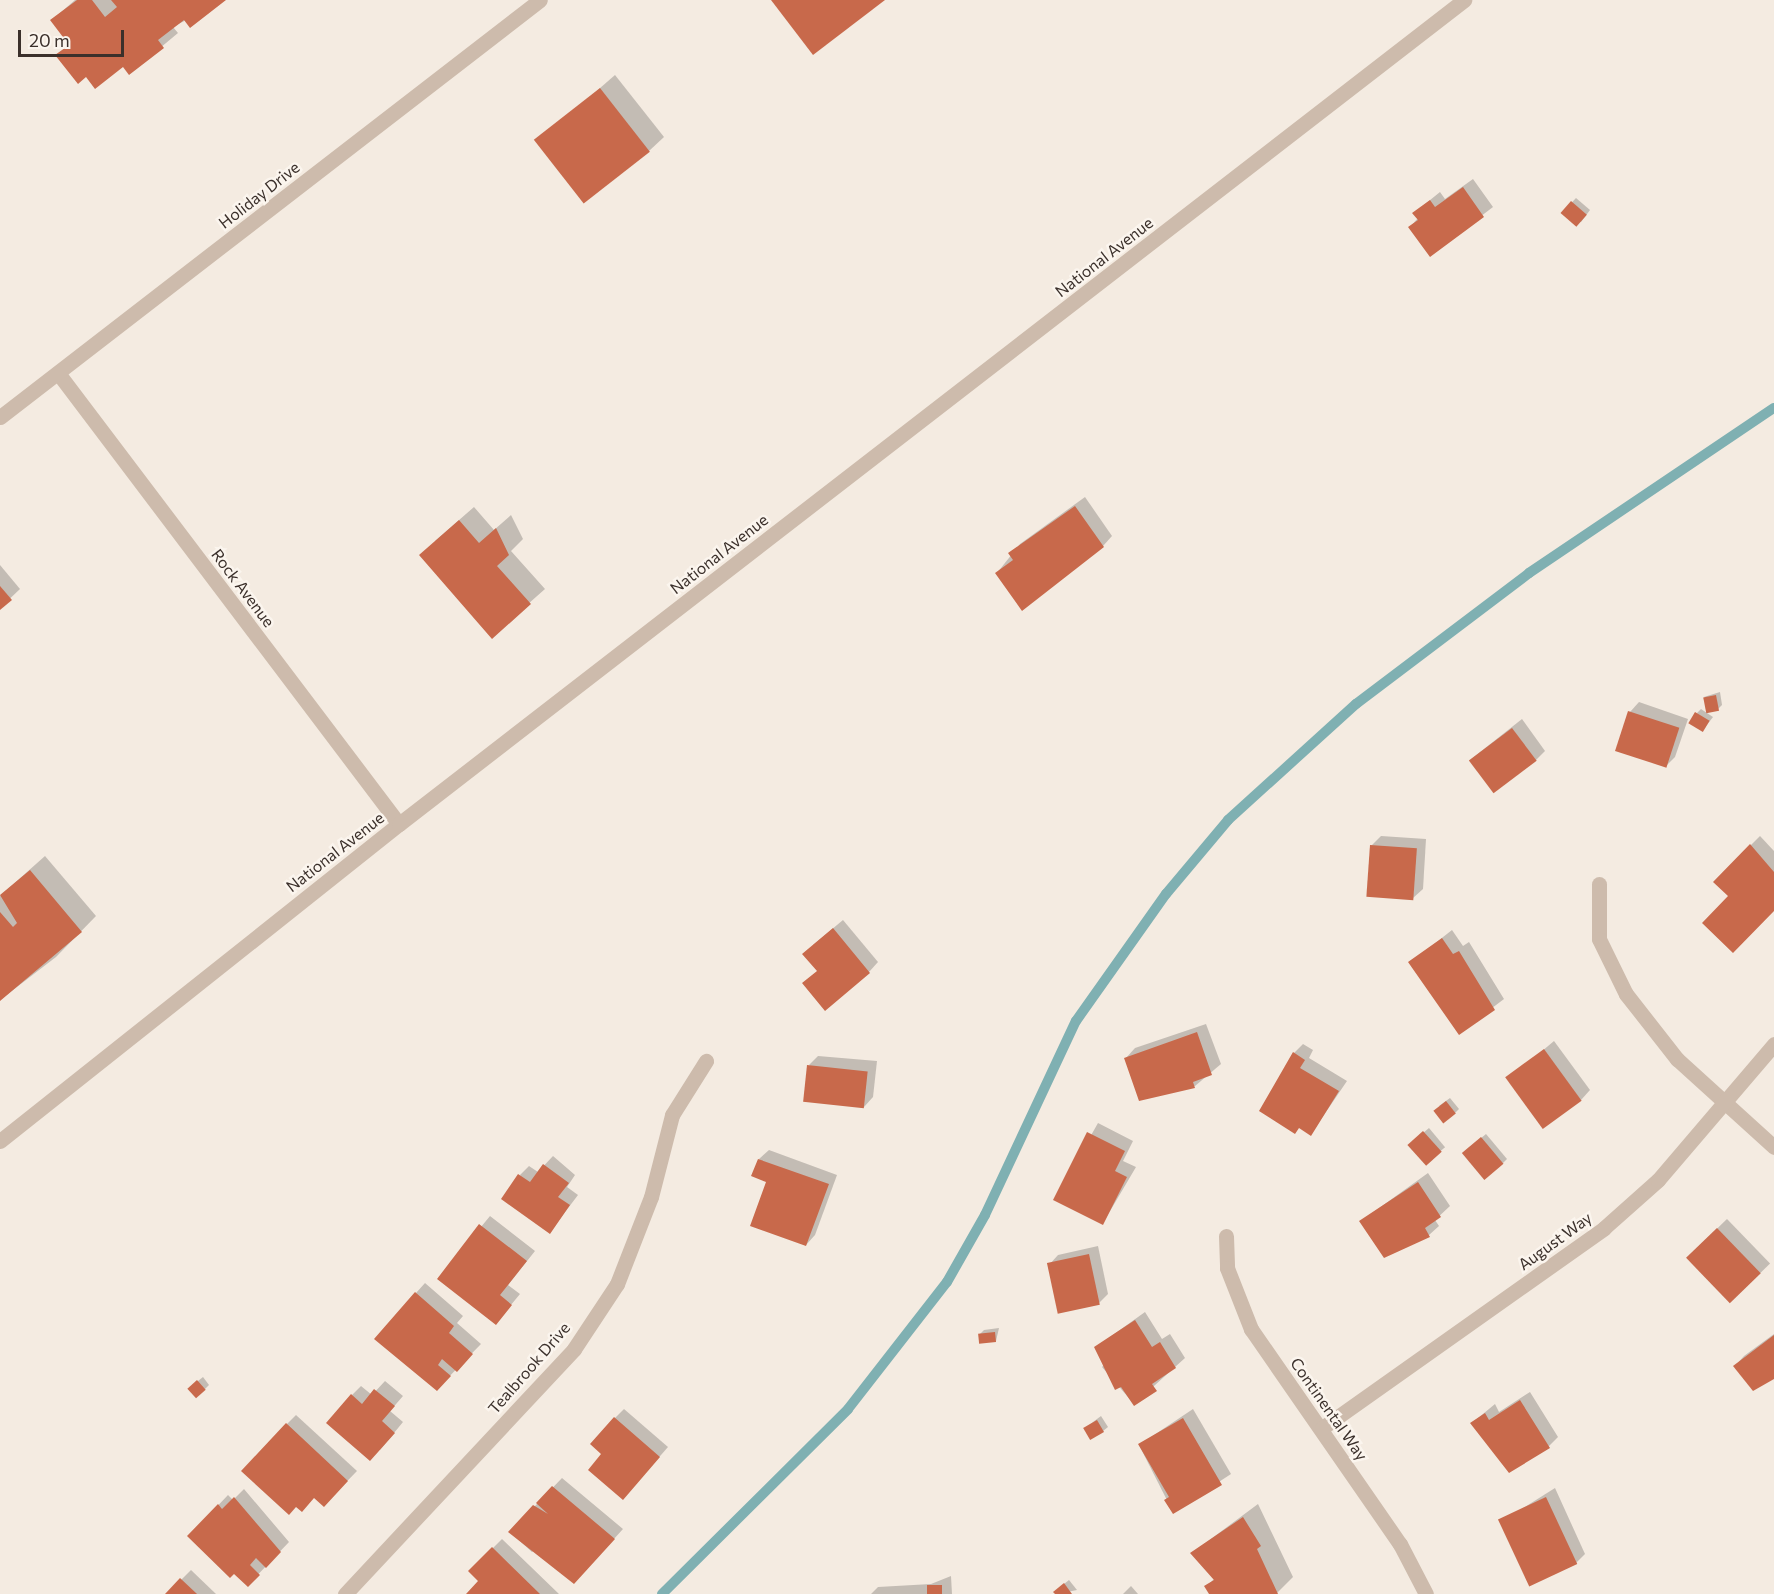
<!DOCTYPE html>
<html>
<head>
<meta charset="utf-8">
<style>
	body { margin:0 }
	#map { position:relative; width:1774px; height:1594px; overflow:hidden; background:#f4ebe1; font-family:Commissioner,sans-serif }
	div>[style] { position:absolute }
	.shadow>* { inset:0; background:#0003; transform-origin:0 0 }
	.stream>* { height:10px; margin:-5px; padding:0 5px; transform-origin:5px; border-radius:5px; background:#7fb0b2 }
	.building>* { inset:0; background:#c8694b; transform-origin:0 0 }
	.minor>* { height:15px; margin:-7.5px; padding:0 7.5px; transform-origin:7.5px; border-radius:7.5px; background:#cdbbac }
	span { translate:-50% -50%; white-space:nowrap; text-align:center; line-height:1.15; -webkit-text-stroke:5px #fbf5ee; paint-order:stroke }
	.street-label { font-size:16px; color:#3b302b }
	.scale { position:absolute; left:18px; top:30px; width:106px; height:27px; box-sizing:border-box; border:3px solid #3b302b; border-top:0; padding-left:8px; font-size:18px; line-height:21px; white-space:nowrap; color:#3b302b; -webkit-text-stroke:4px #fbf5ee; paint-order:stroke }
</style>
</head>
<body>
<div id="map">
	<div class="shadow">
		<i style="clip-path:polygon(75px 0,224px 0,173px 27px,178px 33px,130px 73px,123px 65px,86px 75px,57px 56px,70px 43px,52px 20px)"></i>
		<i style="clip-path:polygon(615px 75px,664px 137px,649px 151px,538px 142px)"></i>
		<i style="clip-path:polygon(1473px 179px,1493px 207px,1430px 255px,1410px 227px,1418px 218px,1414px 213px,1440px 192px,1445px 199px)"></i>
		<i style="clip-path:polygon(1576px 198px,1590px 210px,1581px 222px,1562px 213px)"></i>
		<i style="clip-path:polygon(1085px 497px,1112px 536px,1103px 546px,997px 573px,1020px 544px)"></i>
		<i style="clip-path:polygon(474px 507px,494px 530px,511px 515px,523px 539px,511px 551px,545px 589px,492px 636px,435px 541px)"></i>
		<i style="clip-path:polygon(0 565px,20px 589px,0 608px)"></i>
		<i style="clip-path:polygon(1720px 692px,1722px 705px,1718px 709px,1704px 697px)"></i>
		<i style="clip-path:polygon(1639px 702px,1688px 719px,1675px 757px,1666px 766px,1630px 712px)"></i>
		<i style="clip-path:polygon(1701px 709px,1713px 717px,1703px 730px,1697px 713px)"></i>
		<i style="clip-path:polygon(1522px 719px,1545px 751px,1536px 760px,1470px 760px)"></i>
		<i style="clip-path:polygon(1381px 836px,1426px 839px,1423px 889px,1413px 898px,1371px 846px)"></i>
		<i style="clip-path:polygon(1760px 836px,1774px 851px,1774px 909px,1730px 896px,1716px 880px)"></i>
		<i style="clip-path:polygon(45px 856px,96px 916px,56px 957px,0 1000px,0 896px)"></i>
		<i style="clip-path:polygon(843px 920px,878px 962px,869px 972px,818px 970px,813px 945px)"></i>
		<i style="clip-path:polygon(1452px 930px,1463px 946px,1469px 942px,1504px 999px,1459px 1033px,1410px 963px)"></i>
		<i style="clip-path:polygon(1206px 1024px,1221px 1064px,1195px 1086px,1140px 1099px,1126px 1058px,1135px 1048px)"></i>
		<i style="clip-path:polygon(1554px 1041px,1590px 1090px,1581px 1100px,1509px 1079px)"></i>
		<i style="clip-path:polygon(1303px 1044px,1313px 1050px,1309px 1058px,1347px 1081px,1311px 1134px,1294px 1053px)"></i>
		<i style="clip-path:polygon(818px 1056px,877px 1061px,873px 1097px,864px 1107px,809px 1065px)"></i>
		<i style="clip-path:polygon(1450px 1098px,1459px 1109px,1455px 1113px,1439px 1106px)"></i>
		<i style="clip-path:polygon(1098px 1123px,1133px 1141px,1123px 1161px,1136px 1167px,1103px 1223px,1055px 1199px)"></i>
		<i style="left:1429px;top:1128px;width:25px;height:26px;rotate:50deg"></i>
		<i style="clip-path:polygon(1486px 1134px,1507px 1159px,1503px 1163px,1468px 1149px)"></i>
		<i style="clip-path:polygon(769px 1150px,837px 1175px,815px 1235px,806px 1245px,759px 1159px)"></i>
		<i style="clip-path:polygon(553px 1156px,575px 1175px,567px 1187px,578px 1195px,550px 1232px,520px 1175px,529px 1166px,538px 1172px)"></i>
		<i style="clip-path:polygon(1428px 1173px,1450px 1206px,1435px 1220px,1439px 1226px,1429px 1235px,1361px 1221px)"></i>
		<i style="clip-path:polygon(490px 1216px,535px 1251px,508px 1285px,520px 1294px,496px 1323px,439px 1278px)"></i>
		<i style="left:1727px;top:1219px;width:62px;height:55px;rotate:46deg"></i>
		<i style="clip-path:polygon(1098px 1246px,1108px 1294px,1099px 1303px,1049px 1265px,1058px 1255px)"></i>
		<i style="clip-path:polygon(425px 1283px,463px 1316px,457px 1323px,481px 1344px,437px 1389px,416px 1293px)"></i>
		<i style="clip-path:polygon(1145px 1312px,1162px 1339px,1170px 1334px,1185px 1358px,1134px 1404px,1102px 1367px,1106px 1363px,1096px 1347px)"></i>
		<i style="clip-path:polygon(999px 1328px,996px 1341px,980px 1334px,984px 1330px)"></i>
		<i style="clip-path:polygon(1774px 1334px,1774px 1378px,1735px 1366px,1744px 1356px)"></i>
		<i style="clip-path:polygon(203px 1377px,209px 1385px,205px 1389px,193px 1385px)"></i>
		<i style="clip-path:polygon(385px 1381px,403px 1396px,390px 1411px,403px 1422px,380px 1450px,352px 1395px,361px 1386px,372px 1395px)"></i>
		<i style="clip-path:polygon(1530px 1392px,1558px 1437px,1549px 1446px,1472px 1423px,1495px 1404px,1499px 1412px)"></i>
		<i style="clip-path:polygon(624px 1409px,668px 1447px,632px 1488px,604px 1454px,615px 1418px)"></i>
		<i style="clip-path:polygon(1193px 1409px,1231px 1474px,1173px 1512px,1139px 1445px)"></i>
		<i style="clip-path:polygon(296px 1415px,357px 1471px,324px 1505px,287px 1424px)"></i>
		<i style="clip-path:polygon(1101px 1416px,1108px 1427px,1103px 1431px,1085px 1428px)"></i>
		<i style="clip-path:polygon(562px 1478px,623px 1529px,583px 1573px,537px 1548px,532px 1552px,510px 1532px)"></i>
		<i style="clip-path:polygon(1555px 1488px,1585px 1554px,1576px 1563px,1501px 1522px)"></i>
		<i style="clip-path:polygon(244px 1489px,289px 1542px,248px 1585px,189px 1536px,228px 1495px,233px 1500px)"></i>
		<i style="clip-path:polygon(1258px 1504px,1293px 1577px,1276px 1594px,1211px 1594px,1206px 1587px,1215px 1578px,1192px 1553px)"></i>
		<i style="clip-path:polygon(502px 1539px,559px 1594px,468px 1594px,480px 1581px,470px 1571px)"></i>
		<i style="clip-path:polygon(191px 1570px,216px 1594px,167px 1594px)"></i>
		<i style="clip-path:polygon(951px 1576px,952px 1594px,871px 1594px,878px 1587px,931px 1584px)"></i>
		<i style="clip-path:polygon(1069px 1580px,1077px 1590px,1057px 1594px,1059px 1588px)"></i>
		<i style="clip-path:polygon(1131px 1586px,1138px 1594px,1123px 1594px)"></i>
	</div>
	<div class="stream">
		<i style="left:662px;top:1594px;width:262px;rotate:-44.8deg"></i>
		<i style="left:848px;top:1409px;width:161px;rotate:-52.1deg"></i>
		<i style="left:947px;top:1282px;width:77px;rotate:-60.4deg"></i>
		<i style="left:985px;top:1215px;width:214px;rotate:-64.9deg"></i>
		<i style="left:1076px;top:1021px;width:156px;rotate:-54.7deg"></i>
		<i style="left:1166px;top:894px;width:97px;rotate:-50deg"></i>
		<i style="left:1228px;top:820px;width:173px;rotate:-42.2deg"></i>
		<i style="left:1356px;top:704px;width:217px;rotate:-37.1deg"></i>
		<i style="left:1529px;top:573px;width:295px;rotate:-34deg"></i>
	</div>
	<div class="building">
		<i style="clip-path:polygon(77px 0,92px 0,105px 17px,117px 7px,111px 0,226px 0,190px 28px,184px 20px,158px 40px,164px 48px,129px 75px,123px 67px,95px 89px,86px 77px,78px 84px,55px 55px,69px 45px,50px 20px)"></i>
		<i style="clip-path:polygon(771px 0,885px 0,813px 55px)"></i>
		<i style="left:600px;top:88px;width:81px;height:84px;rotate:52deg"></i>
		<i style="clip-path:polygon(1463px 187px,1484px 217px,1430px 257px,1408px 227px,1418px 220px,1412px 213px,1430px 200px,1435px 207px)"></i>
		<i style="left:1571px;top:201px;width:21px;height:16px;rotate:41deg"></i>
		<i style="clip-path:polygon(1075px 506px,1104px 547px,1022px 611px,995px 573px,1013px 560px,1008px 553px)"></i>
		<i style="clip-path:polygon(459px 520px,479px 543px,496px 528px,509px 555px,497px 566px,531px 604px,492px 639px,419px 555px)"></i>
		<i style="clip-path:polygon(0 586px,12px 600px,0 610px)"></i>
		<i style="left:1716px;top:695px;width:16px;height:13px;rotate:79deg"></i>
		<i style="left:1628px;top:711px;width:54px;height:42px;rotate:18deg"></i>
		<i style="left:1695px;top:712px;width:17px;height:13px;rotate:31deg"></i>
		<i style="left:1512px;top:728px;width:41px;height:54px;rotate:53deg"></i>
		<i style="clip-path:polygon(1750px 844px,1774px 872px,1774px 911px,1733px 953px,1702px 923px,1728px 896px,1713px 882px)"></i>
		<i style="left:1370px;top:845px;width:47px;height:52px;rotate:4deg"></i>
		<i style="clip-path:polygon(30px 870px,82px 932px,0 1001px,0 912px,13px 927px,17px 923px,0 895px)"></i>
		<i style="clip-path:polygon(833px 928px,870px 973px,825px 1011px,802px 983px,817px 971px,802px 954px)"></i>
		<i style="clip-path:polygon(1442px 938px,1453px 954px,1459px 951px,1495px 1010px,1459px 1035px,1408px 962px)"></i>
		<i style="clip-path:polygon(1197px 1032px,1212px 1075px,1193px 1082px,1195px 1088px,1139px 1101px,1124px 1058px)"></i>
		<i style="left:1544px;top:1049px;width:64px;height:48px;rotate:54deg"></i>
		<i style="clip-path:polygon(1293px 1052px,1305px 1060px,1300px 1068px,1339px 1091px,1311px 1136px,1299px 1128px,1295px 1134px,1259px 1111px)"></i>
		<i style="left:807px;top:1065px;width:61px;height:37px;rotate:6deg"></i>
		<i style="left:1446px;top:1101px;width:16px;height:16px;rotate:52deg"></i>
		<i style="left:1423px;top:1131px;width:28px;height:21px;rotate:48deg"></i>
		<i style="clip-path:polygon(1087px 1132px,1125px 1151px,1115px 1171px,1127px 1177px,1103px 1225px,1053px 1200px)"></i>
		<i style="left:1481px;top:1137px;width:35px;height:25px;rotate:50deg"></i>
		<i style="clip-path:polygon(758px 1159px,829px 1184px,806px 1246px,750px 1226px,766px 1182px,751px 1176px)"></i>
		<i style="clip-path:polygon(543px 1164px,569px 1183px,558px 1197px,570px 1205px,550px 1234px,501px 1199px,518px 1174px,530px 1182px)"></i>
		<i style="clip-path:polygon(1418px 1182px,1441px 1217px,1425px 1228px,1430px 1237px,1384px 1258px,1359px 1221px)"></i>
		<i style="clip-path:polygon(479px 1224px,527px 1261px,500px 1295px,512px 1305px,496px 1325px,437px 1279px)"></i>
		<i style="left:1717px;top:1228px;width:63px;height:43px;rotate:46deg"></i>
		<i style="left:1089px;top:1254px;width:52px;height:43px;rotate:78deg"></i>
		<i style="clip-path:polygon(415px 1292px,454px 1326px,449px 1333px,473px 1354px,457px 1372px,442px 1359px,438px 1365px,451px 1376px,437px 1391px,374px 1339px)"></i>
		<i style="clip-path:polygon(1135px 1320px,1152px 1347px,1160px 1342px,1176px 1368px,1152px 1384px,1157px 1391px,1134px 1406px,1121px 1387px,1115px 1390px,1094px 1347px)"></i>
		<i style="left:995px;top:1332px;width:10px;height:17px;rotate:84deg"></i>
		<i style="clip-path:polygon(1774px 1335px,1774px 1379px,1753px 1391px,1733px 1366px)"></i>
		<i style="left:197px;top:1380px;width:13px;height:13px;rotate:48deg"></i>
		<i style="clip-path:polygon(374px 1389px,395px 1406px,382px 1421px,395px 1433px,370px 1461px,326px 1423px,351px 1394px,362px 1404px)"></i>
		<i style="clip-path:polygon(1520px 1400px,1550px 1448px,1509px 1473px,1470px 1423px,1485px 1413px,1489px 1420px)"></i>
		<i style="clip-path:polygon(614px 1417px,660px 1457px,623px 1500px,588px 1470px,601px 1454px,590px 1444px)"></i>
		<i style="clip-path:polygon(1183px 1418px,1222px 1485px,1173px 1514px,1164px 1500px,1169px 1497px,1138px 1444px)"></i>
		<i style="left:1097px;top:1420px;width:14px;height:16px;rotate:60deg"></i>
		<i style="clip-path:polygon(286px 1423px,348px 1481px,324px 1507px,314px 1498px,302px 1512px,296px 1507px,289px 1515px,241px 1471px)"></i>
		<i style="clip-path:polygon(552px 1486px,615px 1539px,574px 1584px,508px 1532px,533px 1505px,548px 1514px,536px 1503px)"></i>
		<i style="clip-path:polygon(234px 1497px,281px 1552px,266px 1568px,256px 1558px,250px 1565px,260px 1575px,248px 1587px,234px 1574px,230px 1578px,187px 1536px,218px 1504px,222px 1509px)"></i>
		<i style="left:1546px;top:1497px;width:74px;height:53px;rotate:65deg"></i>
		<i style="clip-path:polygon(1243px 1517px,1261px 1546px,1257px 1549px,1278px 1594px,1209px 1594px,1204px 1586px,1214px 1580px,1190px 1553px)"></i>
		<i style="clip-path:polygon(492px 1547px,540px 1594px,466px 1594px,478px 1581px,468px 1571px)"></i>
		<i style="clip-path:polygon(180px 1578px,197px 1594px,165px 1594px)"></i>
		<i style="clip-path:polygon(1064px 1583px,1072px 1594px,1055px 1594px,1053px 1592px)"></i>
		<i style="left:927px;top:1585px;width:15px;height:9px"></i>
	</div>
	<div class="minor">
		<i style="left:58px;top:373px;width:565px;rotate:52.91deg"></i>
		<i style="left:0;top:417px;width:682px;rotate:-37.68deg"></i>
		<i style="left:1599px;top:884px;width:55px;rotate:90deg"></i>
		<i style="left:1599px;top:939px;width:61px;rotate:63.9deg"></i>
		<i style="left:1626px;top:994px;width:83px;rotate:51.9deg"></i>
		<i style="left:1677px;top:1059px;width:131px;rotate:42.2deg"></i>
		<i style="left:0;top:1141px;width:510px;rotate:-38.47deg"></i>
		<i style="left:399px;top:824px;width:1347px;rotate:-37.73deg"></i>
		<i style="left:1226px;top:1236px;width:32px;rotate:88deg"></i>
		<i style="left:1227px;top:1268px;width:66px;rotate:68.5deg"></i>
		<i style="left:1251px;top:1329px;width:262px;rotate:55.3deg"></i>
		<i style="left:1400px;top:1544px;width:56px;rotate:62.5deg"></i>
		<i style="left:1322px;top:1428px;width:346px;rotate:-35.3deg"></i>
		<i style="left:1604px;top:1228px;width:72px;rotate:-41.6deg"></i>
		<i style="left:1658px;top:1180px;width:179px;rotate:-49.5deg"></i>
		<i style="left:345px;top:1594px;width:335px;rotate:-46.9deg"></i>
		<i style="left:574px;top:1349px;width:78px;rotate:-56.5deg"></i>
		<i style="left:617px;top:1284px;width:93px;rotate:-68.7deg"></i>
		<i style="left:651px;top:1197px;width:85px;rotate:-75.6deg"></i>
		<i style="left:672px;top:1115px;width:64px;rotate:-57.8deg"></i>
	</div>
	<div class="street-label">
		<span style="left:259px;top:195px;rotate:-38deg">Holiday Drive</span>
		<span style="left:1104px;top:257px;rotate:-38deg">National Avenue</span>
		<span style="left:719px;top:554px;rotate:-38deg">National Avenue</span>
		<span style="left:243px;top:588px;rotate:53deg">Rock Avenue</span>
		<span style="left:335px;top:852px;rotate:-38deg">National Avenue</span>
		<span style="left:1555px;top:1241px;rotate:-36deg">August Way</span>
		<span style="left:529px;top:1368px;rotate:-49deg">Tealbrook Drive</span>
		<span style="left:1329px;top:1409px;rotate:55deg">Continental Way</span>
	</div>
	<div class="scale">20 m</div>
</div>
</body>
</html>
